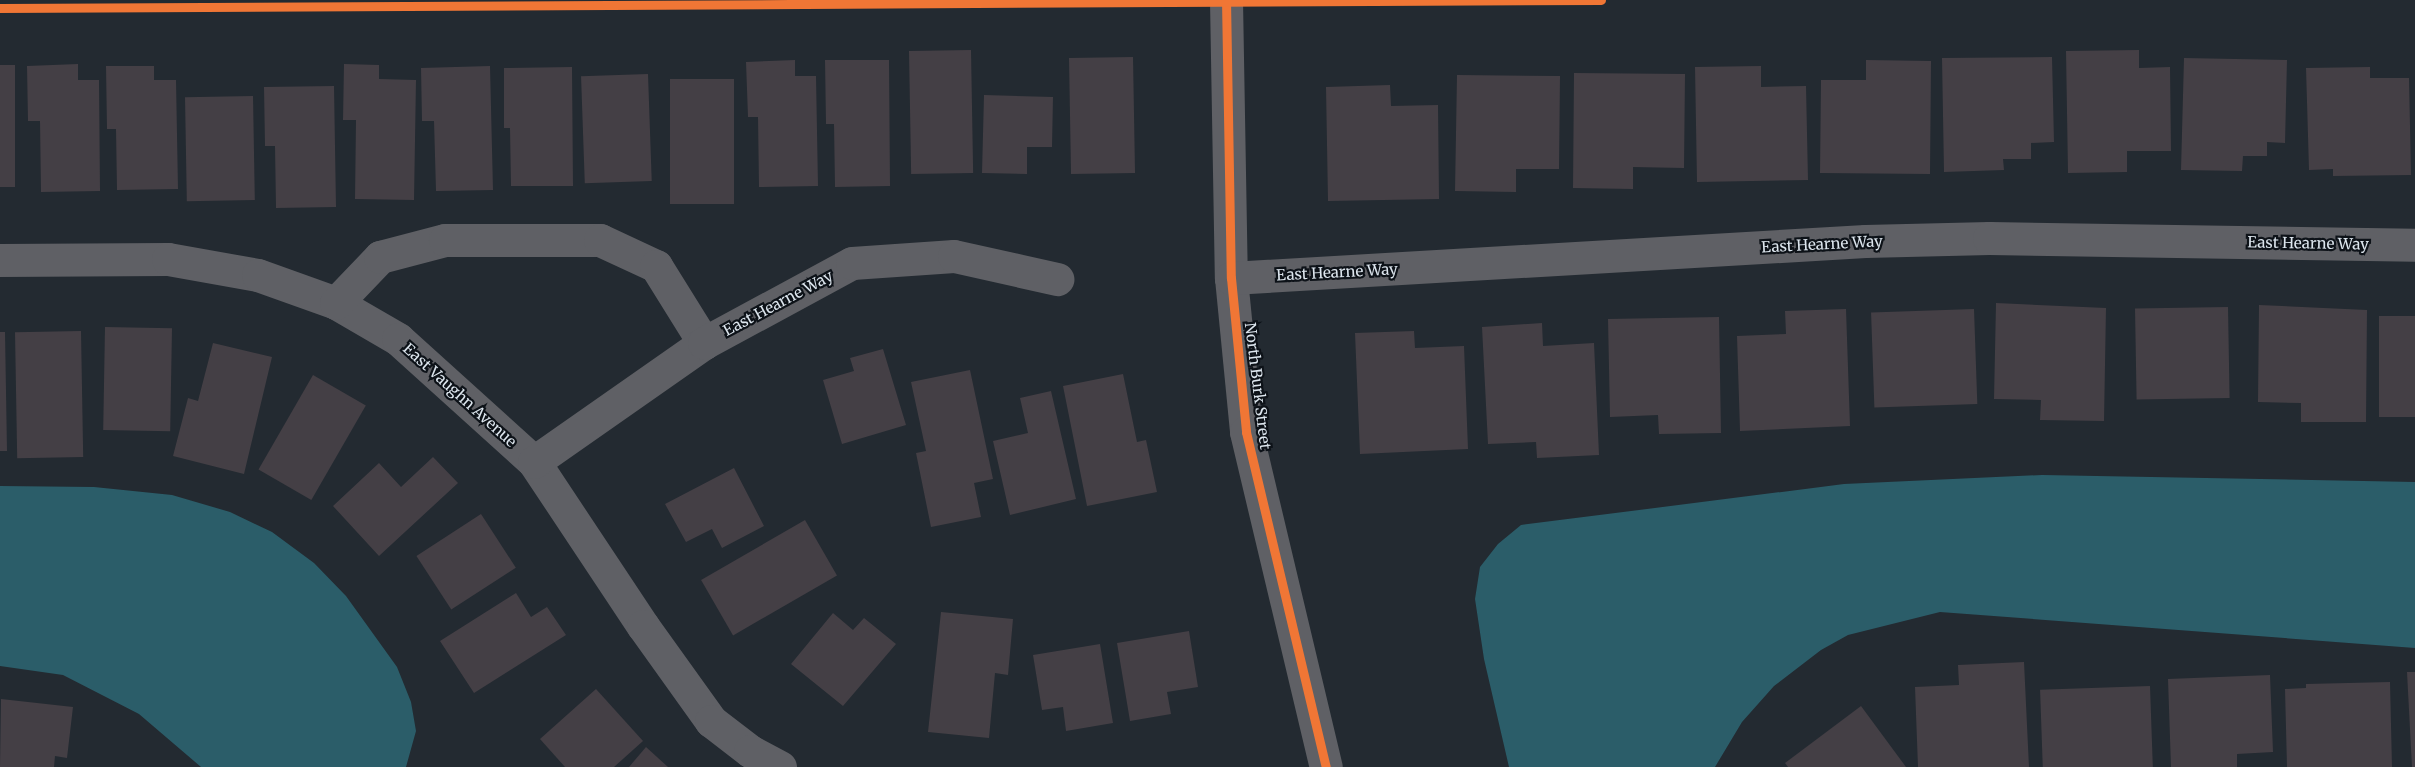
<!DOCTYPE html>
<html>
<head>
<meta charset="utf-8">
<style>
	body { margin:0 }
	#map { position:relative; width:2415px; height:767px; overflow:hidden; background:#232a31; font-family:Merriweather,serif }
	div>[style] { position:absolute }
	.water>* { inset:0; background:#2b5d69 }
	.building>* { inset:0; background:#443f45; transform-origin:0 0 }
	.minor>* { height:33px; margin:-16.5px; padding:0 16.5px; transform-origin:16.5px; border-radius:16.5px; background:#5f6065 }
	.cycleway>* { height:9px; margin:-4.5px; padding:0 4.5px; transform-origin:4.5px; border-radius:4.5px; background:#f07635 }
	span { translate:-50% -50%; white-space:nowrap; text-align:center; line-height:1.15; -webkit-text-stroke:4.5px #0d1218; paint-order:stroke }
	.street-label { font-size:15px; color:#dde6ee }
</style>
</head>
<body>
<div id="map">
	<div class="water">
		<i style="clip-path:polygon(2042px 475px,2415px 482px,2415px 648px,1940px 612px,1848px 635px,1821px 650px,1774px 686px,1742px 722px,1715px 767px,1509px 767px,1484px 659px,1475px 599px,1480px 567px,1498px 544px,1521px 525px,1844px 484px)"></i>
		<i style="clip-path:polygon(0 486px,94px 487px,172px 495px,230px 512px,272px 532px,314px 563px,346px 596px,397px 667px,411px 702px,416px 731px,406px 767px,201px 767px,139px 714px,63px 675px,0 666px)"></i>
	</div>
	<div class="building">
		<i style="left:971px;top:50px;width:123px;height:62px;rotate:89deg"></i>
		<i style="clip-path:polygon(2139px 50px,2139px 68px,2170px 67px,2171px 151px,2127px 151px,2127px 172px,2068px 173px,2066px 51px)"></i>
		<i style="left:1133px;top:57px;width:116px;height:64px;rotate:89deg"></i>
		<i style="clip-path:polygon(2052px 57px,2054px 142px,2031px 143px,2031px 159px,2003px 159px,2004px 170px,1944px 172px,1942px 58px)"></i>
		<i style="clip-path:polygon(2184px 58px,2287px 60px,2285px 143px,2267px 142px,2267px 156px,2243px 156px,2242px 171px,2181px 170px)"></i>
		<i style="clip-path:polygon(795px 60px,795px 76px,816px 76px,818px 186px,759px 187px,758px 117px,748px 117px,746px 62px)"></i>
		<i style="clip-path:polygon(825px 60px,889px 60px,890px 186px,835px 187px,834px 124px,826px 124px)"></i>
		<i style="clip-path:polygon(1866px 60px,1931px 61px,1930px 174px,1820px 173px,1821px 80px,1866px 80px)"></i>
		<i style="clip-path:polygon(78px 64px,78px 80px,99px 80px,100px 191px,41px 192px,40px 121px,28px 121px,27px 66px)"></i>
		<i style="clip-path:polygon(344px 64px,379px 65px,379px 79px,416px 80px,414px 200px,355px 199px,356px 120px,343px 120px)"></i>
		<i style="left:0;top:65px;width:15px;height:122px"></i>
		<i style="clip-path:polygon(106px 66px,154px 66px,154px 80px,176px 80px,178px 189px,117px 190px,116px 129px,107px 129px)"></i>
		<i style="clip-path:polygon(490px 66px,493px 190px,436px 191px,434px 121px,422px 121px,421px 68px)"></i>
		<i style="clip-path:polygon(1761px 66px,1761px 87px,1806px 86px,1808px 180px,1697px 182px,1695px 67px)"></i>
		<i style="clip-path:polygon(572px 67px,573px 186px,511px 186px,510px 128px,504px 128px,504px 68px)"></i>
		<i style="clip-path:polygon(2370px 67px,2370px 78px,2409px 78px,2411px 175px,2333px 176px,2333px 169px,2309px 170px,2306px 68px)"></i>
		<i style="clip-path:polygon(1574px 73px,1685px 74px,1684px 168px,1633px 167px,1633px 189px,1573px 188px)"></i>
		<i style="left:648px;top:74px;width:107px;height:67px;rotate:88deg"></i>
		<i style="clip-path:polygon(1457px 75px,1560px 76px,1559px 169px,1516px 169px,1516px 192px,1455px 191px)"></i>
		<i style="left:670px;top:79px;width:64px;height:125px"></i>
		<i style="clip-path:polygon(1390px 85px,1391px 106px,1438px 105px,1439px 199px,1328px 201px,1326px 87px)"></i>
		<i style="clip-path:polygon(334px 86px,336px 207px,276px 208px,275px 146px,265px 146px,264px 87px)"></i>
		<i style="clip-path:polygon(984px 95px,1053px 97px,1052px 147px,1027px 147px,1027px 174px,982px 173px)"></i>
		<i style="left:253px;top:96px;width:104px;height:68px;rotate:89deg"></i>
		<i style="clip-path:polygon(1996px 303px,2106px 308px,2104px 421px,2040px 420px,2041px 400px,1994px 399px)"></i>
		<i style="clip-path:polygon(2259px 305px,2367px 310px,2366px 422px,2301px 422px,2301px 403px,2258px 402px)"></i>
		<i style="left:2228px;top:307px;width:91px;height:93px;rotate:89deg"></i>
		<i style="clip-path:polygon(1846px 309px,1850px 426px,1740px 431px,1737px 336px,1786px 334px,1785px 311px)"></i>
		<i style="left:1974px;top:309px;width:95px;height:103px;rotate:88deg"></i>
		<i style="left:2379px;top:316px;width:36px;height:101px"></i>
		<i style="clip-path:polygon(1719px 317px,1721px 433px,1659px 434px,1658px 415px,1610px 417px,1608px 319px)"></i>
		<i style="clip-path:polygon(1542px 323px,1543px 346px,1594px 343px,1599px 455px,1537px 458px,1536px 442px,1488px 444px,1482px 327px)"></i>
		<i style="left:105px;top:327px;width:67px;height:103px;rotate:1deg"></i>
		<i style="left:81px;top:331px;width:126px;height:66px;rotate:89deg"></i>
		<i style="clip-path:polygon(1414px 331px,1415px 348px,1464px 346px,1468px 449px,1360px 454px,1355px 333px)"></i>
		<i style="clip-path:polygon(0 332px,5px 332px,7px 451px,0 451px)"></i>
		<i style="clip-path:polygon(213px 343px,272px 357px,244px 474px,173px 456px,188px 398px,198px 401px)"></i>
		<i style="clip-path:polygon(883px 349px,906px 425px,842px 444px,823px 380px,854px 371px,850px 358px)"></i>
		<i style="clip-path:polygon(970px 370px,993px 479px,974px 483px,981px 517px,931px 527px,916px 453px,926px 451px,911px 382px)"></i>
		<i style="clip-path:polygon(1123px 374px,1137px 442px,1146px 440px,1157px 492px,1087px 506px,1063px 386px)"></i>
		<i style="left:313px;top:375px;width:61px;height:109px;rotate:30deg"></i>
		<i style="clip-path:polygon(1051px 391px,1076px 499px,1010px 515px,993px 441px,1028px 433px,1020px 398px)"></i>
		<i style="clip-path:polygon(433px 457px,458px 483px,379px 556px,333px 506px,379px 463px,401px 487px)"></i>
		<i style="clip-path:polygon(734px 468px,764px 526px,722px 548px,712px 529px,686px 542px,665px 504px)"></i>
		<i style="left:481px;top:514px;width:64px;height:77px;rotate:57deg"></i>
		<i style="left:805px;top:520px;width:64px;height:120px;rotate:60deg"></i>
		<i style="clip-path:polygon(516px 593px,531px 617px,547px 607px,566px 635px,474px 693px,440px 641px)"></i>
		<i style="clip-path:polygon(941px 612px,1013px 619px,1008px 675px,995px 673px,989px 738px,928px 732px)"></i>
		<i style="clip-path:polygon(833px 613px,853px 630px,864px 618px,896px 644px,843px 706px,791px 664px)"></i>
		<i style="clip-path:polygon(1189px 631px,1198px 687px,1167px 692px,1171px 714px,1130px 721px,1117px 643px)"></i>
		<i style="clip-path:polygon(1100px 644px,1113px 723px,1066px 731px,1063px 707px,1042px 710px,1033px 655px)"></i>
		<i style="clip-path:polygon(2024px 662px,2029px 767px,1918px 767px,1915px 687px,1959px 685px,1958px 665px)"></i>
		<i style="clip-path:polygon(2407px 672px,2415px 672px,2415px 767px,2412px 767px)"></i>
		<i style="clip-path:polygon(2270px 675px,2273px 752px,2237px 754px,2237px 767px,2171px 767px,2168px 679px)"></i>
		<i style="clip-path:polygon(2390px 682px,2392px 767px,2287px 767px,2285px 689px,2306px 688px,2306px 684px)"></i>
		<i style="left:2150px;top:686px;width:81px;height:110px;rotate:88deg"></i>
		<i style="clip-path:polygon(596px 689px,643px 741px,614px 767px,565px 767px,540px 739px)"></i>
		<i style="clip-path:polygon(1px 699px,73px 707px,67px 758px,55px 756px,54px 767px,0 767px)"></i>
		<i style="clip-path:polygon(1861px 706px,1906px 767px,1788px 767px,1785px 763px)"></i>
		<i style="clip-path:polygon(646px 747px,668px 767px,629px 767px)"></i>
	</div>
	<div class="minor">
		<i style="left:1226px;top:0;width:278px;rotate:89deg"></i>
		<i style="left:1231px;top:278px;width:155px;rotate:84.4deg"></i>
		<i style="left:1246px;top:432px;width:344px;rotate:76.6deg"></i>
		<i style="left:0;top:260px;width:168px;rotate:-0.3deg"></i>
		<i style="left:168px;top:259px;width:91px;rotate:10.1deg"></i>
		<i style="left:258px;top:275px;width:83px;rotate:19.7deg"></i>
		<i style="left:336px;top:303px;width:72px;rotate:30.1deg"></i>
		<i style="left:398px;top:339px;width:183px;rotate:42.1deg"></i>
		<i style="left:534px;top:462px;width:197px;rotate:56.4deg"></i>
		<i style="left:643px;top:626px;width:117px;rotate:54.4deg"></i>
		<i style="left:711px;top:721px;width:49px;rotate:37.6deg"></i>
		<i style="left:750px;top:751px;width:34px;rotate:28deg"></i>
		<i style="left:1231px;top:278px;width:635px;rotate:-3.34deg"></i>
		<i style="left:1865px;top:241px;width:124px;rotate:-1.4deg"></i>
		<i style="left:1989px;top:238px;width:426px;rotate:0.9deg"></i>
		<i style="left:336px;top:303px;width:64px;rotate:-46.3deg"></i>
		<i style="left:380px;top:257px;width:67px;rotate:-14.7deg"></i>
		<i style="left:445px;top:240px;width:155px"></i>
		<i style="left:600px;top:240px;width:62px;rotate:24.9deg"></i>
		<i style="left:656px;top:266px;width:91px;rotate:58.1deg"></i>
		<i style="left:534px;top:462px;width:208px;rotate:-35deg"></i>
		<i style="left:704px;top:343px;width:168px;rotate:-28.4deg"></i>
		<i style="left:852px;top:263px;width:102px;rotate:-3.9deg"></i>
		<i style="left:954px;top:256px;width:106px;rotate:12.6deg"></i>
	</div>
	<div class="cycleway">
		<i style="left:1226px;top:0;width:278px;rotate:89deg"></i>
		<i style="left:1231px;top:278px;width:155px;rotate:84.4deg"></i>
		<i style="left:1246px;top:432px;width:344px;rotate:76.6deg"></i>
		<i style="left:0;top:8px;width:1601px;rotate:-0.29deg"></i>
	</div>
	<div class="street-label">
		<span style="left:2308px;top:243px;rotate:1deg">East Hearne Way</span>
		<span style="left:1822px;top:244px;rotate:-3deg">East Hearne Way</span>
		<span style="left:1337px;top:272px;rotate:-3deg">East Hearne Way</span>
		<span style="left:778px;top:303px;rotate:-28deg">East Hearne Way</span>
		<span style="left:1258px;top:386px;rotate:83deg">North Burk Street</span>
		<span style="left:460px;top:395px;rotate:42deg">East Vaughn Avenue</span>
	</div>
</div>
</body>
</html>
